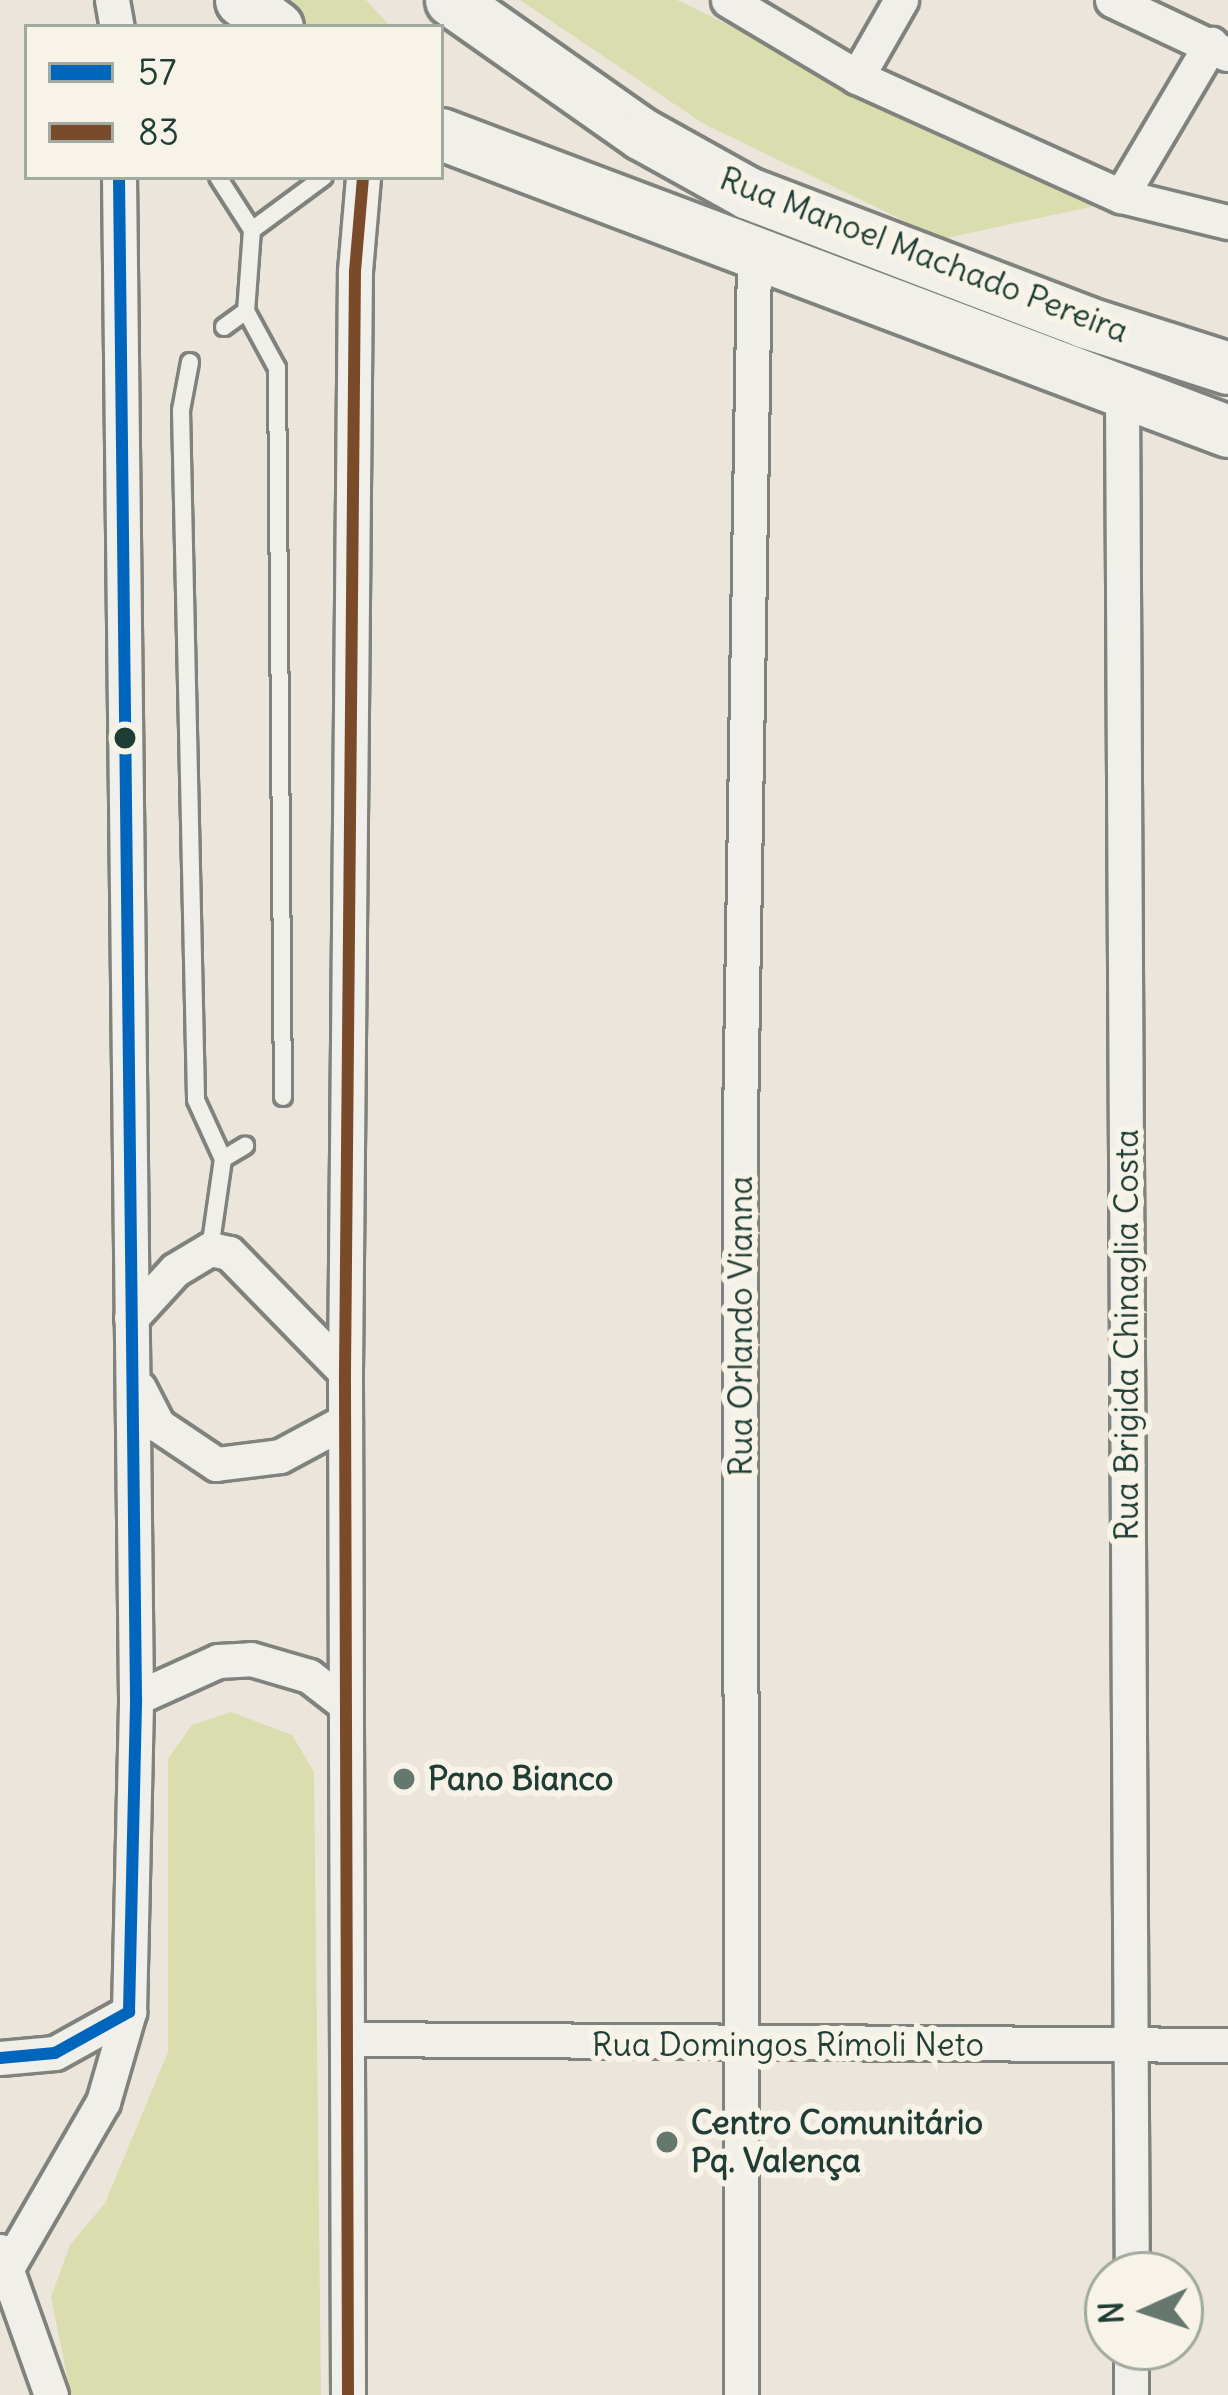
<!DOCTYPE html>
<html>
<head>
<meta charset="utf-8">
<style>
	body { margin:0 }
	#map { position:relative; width:1228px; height:2395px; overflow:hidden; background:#ebe5db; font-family:Delius,sans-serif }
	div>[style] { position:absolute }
	.green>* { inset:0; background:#daddae }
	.roads { filter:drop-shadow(3px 0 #80837d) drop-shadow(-3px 0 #80837d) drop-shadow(0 3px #80837d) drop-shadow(0 -3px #80837d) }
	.lane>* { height:16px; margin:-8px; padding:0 8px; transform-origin:8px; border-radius:8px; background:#f1efea }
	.street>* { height:33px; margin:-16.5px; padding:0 16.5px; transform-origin:16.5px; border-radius:16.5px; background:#f1efea }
	.primary>* { height:51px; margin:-25.5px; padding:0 25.5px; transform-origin:25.5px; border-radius:25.5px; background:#f1efea }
	.bus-1>* { height:12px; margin:-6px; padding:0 6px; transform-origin:6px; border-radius:6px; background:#0065bd }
	.bus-2>* { height:12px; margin:-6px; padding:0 6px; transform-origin:6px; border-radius:6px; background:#7a4b2a }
	.dots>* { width:33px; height:33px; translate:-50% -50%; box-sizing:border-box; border:6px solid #f7f3e8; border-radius:50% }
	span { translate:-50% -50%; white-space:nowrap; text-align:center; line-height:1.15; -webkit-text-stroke:12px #f7f3e8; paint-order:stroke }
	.street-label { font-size:33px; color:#1f3d34 }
	.poi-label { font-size:33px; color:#1f3d34; font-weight:700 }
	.left { translate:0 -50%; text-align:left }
	.legend { position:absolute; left:24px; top:24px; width:420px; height:156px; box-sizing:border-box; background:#f7f3e8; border:3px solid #a1aaa0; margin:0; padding:15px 21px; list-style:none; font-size:36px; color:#1f3d34 }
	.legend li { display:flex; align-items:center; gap:24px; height:60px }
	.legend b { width:60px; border:3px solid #a1aaa0 }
	.north { position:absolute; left:1084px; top:2251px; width:120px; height:120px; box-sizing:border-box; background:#f7f3e8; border:3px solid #a1aaa0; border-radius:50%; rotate:267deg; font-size:33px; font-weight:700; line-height:48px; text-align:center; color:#1f3d34 }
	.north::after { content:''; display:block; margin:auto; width:42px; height:54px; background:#66786e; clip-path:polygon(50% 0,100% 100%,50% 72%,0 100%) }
</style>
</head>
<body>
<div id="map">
	<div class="green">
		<i style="clip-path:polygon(266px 0,366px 0,391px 27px,306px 27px)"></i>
		<i style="clip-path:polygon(520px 0,677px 0,1099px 205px,942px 239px,704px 124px)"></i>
		<i style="clip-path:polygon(231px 1712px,292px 1735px,314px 1772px,321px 2395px,71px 2395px,51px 2297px,70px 2245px,105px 2203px,168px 2052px,168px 1759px,192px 1725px)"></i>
	</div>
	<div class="roads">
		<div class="lane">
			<i style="left:218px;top:177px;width:63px;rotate:57.3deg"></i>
			<i style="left:252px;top:230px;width:81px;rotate:94.2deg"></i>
			<i style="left:246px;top:311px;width:65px;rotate:61.5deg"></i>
			<i style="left:277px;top:368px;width:729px;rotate:89.53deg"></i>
			<i style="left:252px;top:230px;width:89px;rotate:-36.4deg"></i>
			<i style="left:224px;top:327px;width:27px;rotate:-36deg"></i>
			<i style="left:190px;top:362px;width:49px;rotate:100.6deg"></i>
			<i style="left:181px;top:410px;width:690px;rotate:88.75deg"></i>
			<i style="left:196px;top:1100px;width:65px;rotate:65.4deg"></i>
			<i style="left:223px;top:1159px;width:91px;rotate:98.2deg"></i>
			<i style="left:223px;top:1159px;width:26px;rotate:-31deg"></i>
		</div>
		<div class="street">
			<i style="left:112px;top:0;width:27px;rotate:80deg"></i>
			<i style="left:728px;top:0;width:150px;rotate:30.8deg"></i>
			<i style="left:857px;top:77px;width:290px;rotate:24.3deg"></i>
			<i style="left:1121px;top:196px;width:110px;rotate:13.7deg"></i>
			<i style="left:1112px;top:0;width:127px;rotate:25.2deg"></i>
			<i style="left:857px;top:77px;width:89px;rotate:-60.3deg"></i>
			<i style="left:1121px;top:196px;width:177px;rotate:-59.4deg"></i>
			<i style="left:1122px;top:394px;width:1881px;rotate:89.7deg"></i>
			<i style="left:131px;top:1318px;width:65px;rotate:-47.5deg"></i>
			<i style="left:175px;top:1270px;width:41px;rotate:-31deg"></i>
			<i style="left:210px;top:1249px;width:19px;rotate:12deg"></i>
			<i style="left:229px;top:1253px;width:166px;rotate:45.7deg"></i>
			<i style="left:139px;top:1388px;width:42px;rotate:62.8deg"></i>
			<i style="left:158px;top:1425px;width:70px;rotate:33.9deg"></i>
			<i style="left:216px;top:1464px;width:64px;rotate:-7.1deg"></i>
			<i style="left:280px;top:1456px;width:74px;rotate:-28.3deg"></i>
			<i style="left:136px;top:1698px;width:90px;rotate:-24.3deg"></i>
			<i style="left:218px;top:1661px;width:33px;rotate:-3deg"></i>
			<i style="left:251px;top:1659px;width:60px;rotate:16.3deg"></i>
			<i style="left:309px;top:1676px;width:46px;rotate:37.9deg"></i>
			<i style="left:349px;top:2039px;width:879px;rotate:0.39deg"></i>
			<i style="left:0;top:2058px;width:55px;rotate:-5.2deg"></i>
			<i style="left:55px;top:2053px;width:85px;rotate:-29deg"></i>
			<i style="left:129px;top:2012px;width:314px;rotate:-88.7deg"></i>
			<i style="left:136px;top:1698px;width:1521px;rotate:-90.64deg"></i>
			<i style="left:0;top:2251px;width:153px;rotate:70.5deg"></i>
			<i style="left:7px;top:2268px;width:192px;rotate:-60deg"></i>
			<i style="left:103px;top:2102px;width:94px;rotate:-73.9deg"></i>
			<i style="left:348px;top:2395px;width:1023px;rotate:-90.17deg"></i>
			<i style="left:345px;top:1372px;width:1101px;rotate:-89.48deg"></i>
			<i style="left:355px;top:271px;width:94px;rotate:-85.1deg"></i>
			<i style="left:741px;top:2395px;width:1274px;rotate:-90.04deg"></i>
			<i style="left:740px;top:1121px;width:864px;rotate:-89.07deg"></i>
			<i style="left:1131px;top:2395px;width:48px;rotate:-90deg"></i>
		</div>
		<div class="primary">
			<i style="left:241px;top:0;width:45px;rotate:36.9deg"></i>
			<i style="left:451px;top:0;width:233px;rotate:35.1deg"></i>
			<i style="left:642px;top:134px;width:121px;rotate:29.1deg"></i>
			<i style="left:748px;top:193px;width:361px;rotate:20.9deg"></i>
			<i style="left:1085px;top:322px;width:150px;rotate:17.8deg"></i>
			<i style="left:441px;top:134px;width:841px;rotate:20.68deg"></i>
		</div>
	</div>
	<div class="bus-1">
		<i style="left:0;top:2058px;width:55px;rotate:-5.2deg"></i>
		<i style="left:55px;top:2053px;width:85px;rotate:-29deg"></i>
		<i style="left:129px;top:2012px;width:314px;rotate:-88.7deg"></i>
		<i style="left:136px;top:1698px;width:1521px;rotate:-90.64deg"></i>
	</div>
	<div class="bus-2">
		<i style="left:348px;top:2395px;width:1023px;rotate:-90.17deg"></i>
		<i style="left:345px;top:1372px;width:1101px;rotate:-89.48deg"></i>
		<i style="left:355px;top:271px;width:94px;rotate:-85.1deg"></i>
	</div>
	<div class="dots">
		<i style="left:125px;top:738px;background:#1f3d34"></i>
		<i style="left:404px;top:1779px;background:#66786e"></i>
		<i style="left:667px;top:2142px;background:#66786e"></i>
	</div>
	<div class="street-label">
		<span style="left:924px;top:255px;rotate:21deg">Rua Manoel Machado Pereira</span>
		<span style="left:741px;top:1326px;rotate:-90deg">Rua Orlando Vianna</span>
		<span style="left:1127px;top:1335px;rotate:-90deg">Rua Brigida Chinaglia Costa</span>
		<span style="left:788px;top:2045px">Rua Domingos Rímoli Neto</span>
	</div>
	<div class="poi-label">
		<span class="left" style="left:428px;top:1779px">Pano Bianco</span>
		<span class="left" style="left:691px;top:2142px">Centro Comunitário<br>Pq. Valença</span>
	</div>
	<ul class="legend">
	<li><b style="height:15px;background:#0065bd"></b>57</li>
	<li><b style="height:15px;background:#7a4b2a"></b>83</li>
	</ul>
	<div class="north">N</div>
</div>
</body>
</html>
